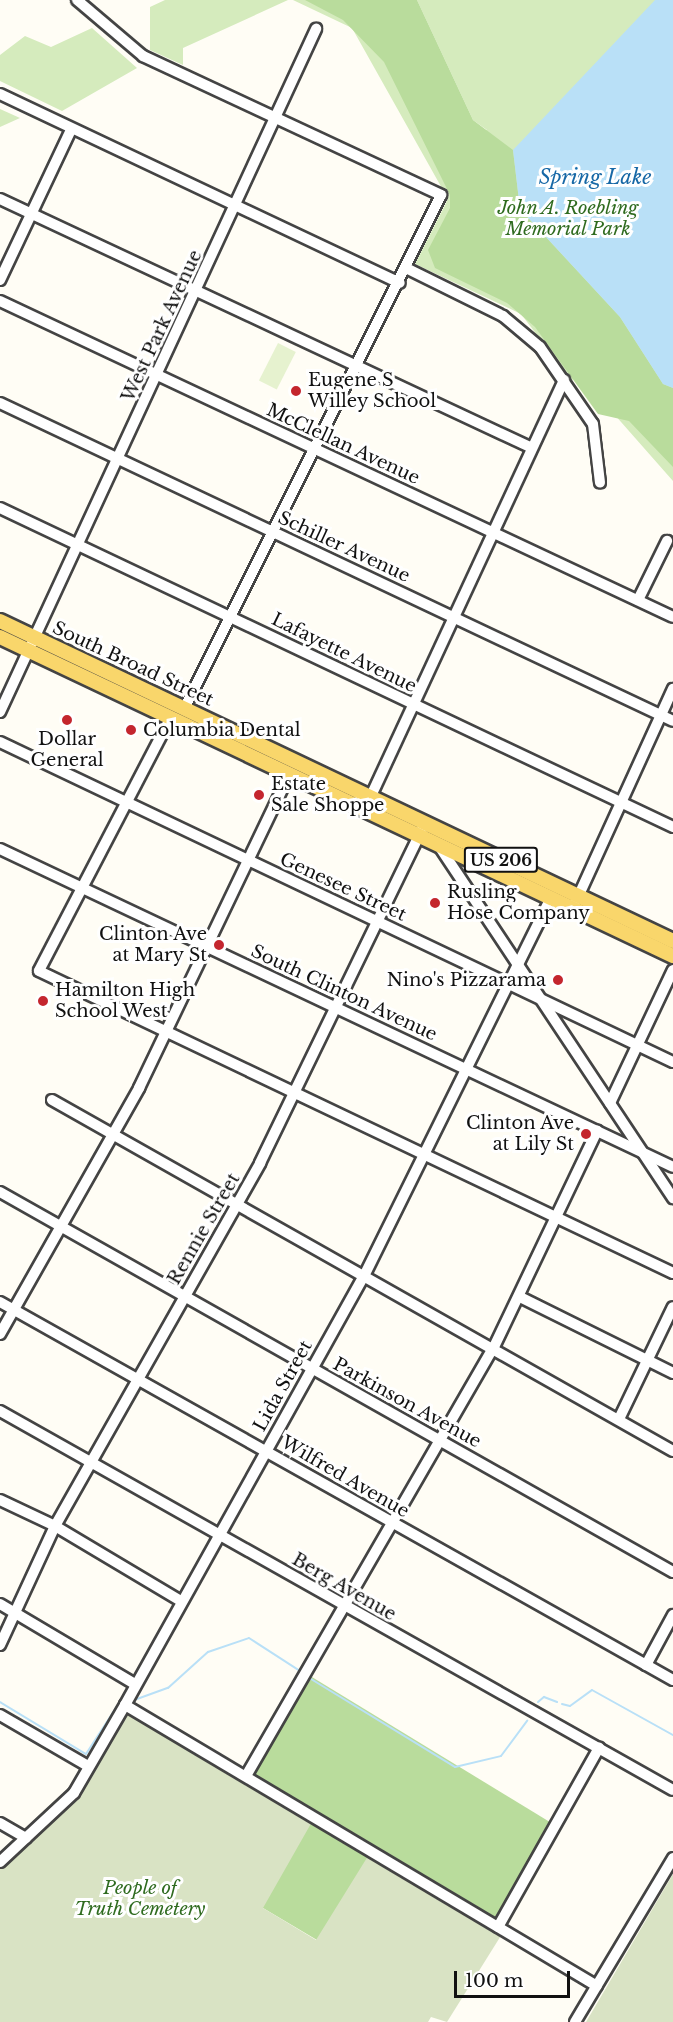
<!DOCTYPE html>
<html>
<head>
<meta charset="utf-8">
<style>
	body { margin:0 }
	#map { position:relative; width:673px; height:2022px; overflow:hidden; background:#fffdf5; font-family:"Libre Baskerville",serif }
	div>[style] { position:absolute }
	.green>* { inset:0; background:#d5ebbd }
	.forest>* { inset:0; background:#b9dc9c }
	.cemetery>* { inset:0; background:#d9e3c4 }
	.pitch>* { inset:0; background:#e6f2cf; transform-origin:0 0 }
	.water>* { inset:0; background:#b9e0f7 }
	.stream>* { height:2px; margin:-1px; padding:0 1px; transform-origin:1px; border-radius:1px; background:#b9e0f7 }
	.roads { filter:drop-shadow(2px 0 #444) drop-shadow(-2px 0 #444) drop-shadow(0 2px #444) drop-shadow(0 -2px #444) }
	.minor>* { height:10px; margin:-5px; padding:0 5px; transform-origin:5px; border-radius:5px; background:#fff }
	.major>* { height:14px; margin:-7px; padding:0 7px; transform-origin:7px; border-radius:7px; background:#f9d66b }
	.dots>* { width:16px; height:16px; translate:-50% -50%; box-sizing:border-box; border:3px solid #fff; border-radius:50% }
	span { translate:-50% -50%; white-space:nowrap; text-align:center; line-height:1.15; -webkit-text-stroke:6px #fff; paint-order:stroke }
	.shield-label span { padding:2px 4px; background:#fff; border:2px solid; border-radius:4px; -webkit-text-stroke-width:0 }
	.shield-label { font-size:16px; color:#111; font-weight:700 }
	.park-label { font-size:18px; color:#2f6b1f; font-style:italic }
	.street-label { font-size:18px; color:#111 }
	.poi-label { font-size:18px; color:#111 }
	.left { translate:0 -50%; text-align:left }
	.right { translate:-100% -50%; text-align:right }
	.water-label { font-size:20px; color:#1768a6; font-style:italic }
	.scale { position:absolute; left:454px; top:1971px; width:116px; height:27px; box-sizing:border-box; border:3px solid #111; border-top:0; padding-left:8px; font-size:18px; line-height:21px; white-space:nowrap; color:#111; -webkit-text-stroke:4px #fff; paint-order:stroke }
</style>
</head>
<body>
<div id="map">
	<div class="green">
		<i style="clip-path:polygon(165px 0,288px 0,183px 48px,183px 65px,150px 50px,150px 7px)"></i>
		<i style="clip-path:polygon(293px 0,397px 0,468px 141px,487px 130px,473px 120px,417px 0,673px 0,673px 481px,577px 372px,572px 381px,521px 314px,415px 264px,448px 199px,352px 28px)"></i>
		<i style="clip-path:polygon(92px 28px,137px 68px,62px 111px,0 81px,0 55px,25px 36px,51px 47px)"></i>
		<i style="clip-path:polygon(0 109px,20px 118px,0 127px)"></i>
	</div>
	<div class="forest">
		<i style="clip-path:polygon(305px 0,417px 0,473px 120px,513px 150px,520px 209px,620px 317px,663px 384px,673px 388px,673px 467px,629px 421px,598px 414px,535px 327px,507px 303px,435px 268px,428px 250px,450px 208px,450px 195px,384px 62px,343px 20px)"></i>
		<i style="clip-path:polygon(307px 1674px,558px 1827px,499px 1921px,317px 1940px,263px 1908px,248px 1772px)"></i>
	</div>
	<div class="cemetery">
		<i style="clip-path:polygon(127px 1700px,317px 1813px,263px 1908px,316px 1940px,373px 1848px,507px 1926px,447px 2022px,431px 2017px,428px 2022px,0 2022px,0 1864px,70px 1798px)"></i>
		<i style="clip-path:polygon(673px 1874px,673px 2022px,586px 2022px)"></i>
	</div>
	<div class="pitch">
		<i style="left:278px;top:343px;width:20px;height:42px;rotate:27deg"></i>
	</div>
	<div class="water">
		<i style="clip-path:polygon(655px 0,673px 0,673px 388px,663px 384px,620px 317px,520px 209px,513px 150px)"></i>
	</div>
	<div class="stream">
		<i style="left:311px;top:1679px;width:169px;rotate:31.4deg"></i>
		<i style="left:455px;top:1767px;width:47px;rotate:-13.4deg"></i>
		<i style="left:501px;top:1756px;width:44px;rotate:-53.4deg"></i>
		<i style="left:137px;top:1699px;width:33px;rotate:-20deg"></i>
		<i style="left:168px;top:1688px;width:54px;rotate:-42deg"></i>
		<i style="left:208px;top:1652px;width:43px;rotate:-18.9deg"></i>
		<i style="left:249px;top:1638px;width:61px;rotate:32.9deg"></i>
		<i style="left:0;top:1702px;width:100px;rotate:31.2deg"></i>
		<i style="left:86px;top:1754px;width:68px;rotate:-57deg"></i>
		<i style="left:538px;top:1702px;width:8px;rotate:-40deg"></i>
		<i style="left:544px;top:1697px;width:14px;rotate:21deg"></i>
		<i style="left:562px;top:1704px;width:8px;rotate:14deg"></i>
		<i style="left:570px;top:1706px;width:27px;rotate:-36deg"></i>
		<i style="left:592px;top:1690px;width:93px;rotate:29.1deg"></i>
	</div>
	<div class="roads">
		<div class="minor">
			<i style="left:77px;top:0;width:87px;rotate:40.3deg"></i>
			<i style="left:143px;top:56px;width:329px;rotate:25deg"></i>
			<i style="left:441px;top:195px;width:575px;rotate:116.57deg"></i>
			<i style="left:0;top:94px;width:442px;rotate:25.3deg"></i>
			<i style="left:0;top:199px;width:587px;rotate:25.08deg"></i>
			<i style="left:408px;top:269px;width:106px;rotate:26.3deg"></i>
			<i style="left:503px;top:316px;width:48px;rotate:40deg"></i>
			<i style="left:540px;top:347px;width:93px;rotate:55.5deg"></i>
			<i style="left:593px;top:424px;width:59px;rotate:83.2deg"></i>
			<i style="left:0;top:280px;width:166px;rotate:-64.7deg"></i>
			<i style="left:0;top:301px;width:743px;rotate:25.15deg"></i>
			<i style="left:0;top:403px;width:744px;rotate:25.29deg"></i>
			<i style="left:0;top:508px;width:745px;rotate:25.36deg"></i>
			<i style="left:638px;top:600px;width:66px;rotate:-63.8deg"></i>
			<i style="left:0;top:712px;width:753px;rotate:-65.17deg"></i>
			<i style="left:171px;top:717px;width:286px;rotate:117.5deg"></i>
			<i style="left:39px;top:971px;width:702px;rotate:25.47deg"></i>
			<i style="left:0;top:742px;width:745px;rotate:25.43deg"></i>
			<i style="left:370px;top:798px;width:461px;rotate:-65.1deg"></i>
			<i style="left:439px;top:846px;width:423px;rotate:56.4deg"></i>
			<i style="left:0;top:849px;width:744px;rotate:25.29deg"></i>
			<i style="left:573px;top:908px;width:241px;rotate:-65.5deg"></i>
			<i style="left:52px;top:1100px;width:713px;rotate:29.48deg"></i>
			<i style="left:610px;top:1103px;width:147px;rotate:-64.7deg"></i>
			<i style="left:0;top:1192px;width:773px;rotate:29.45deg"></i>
			<i style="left:520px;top:1297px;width:171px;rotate:26.4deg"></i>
			<i style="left:0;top:1302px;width:772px;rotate:29.32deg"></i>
			<i style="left:0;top:1334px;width:283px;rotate:-60.5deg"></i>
			<i style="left:139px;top:1088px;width:349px;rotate:-64.4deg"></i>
			<i style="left:0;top:1411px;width:772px;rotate:29.39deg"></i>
			<i style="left:619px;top:1419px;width:124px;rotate:-64.3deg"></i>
			<i style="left:0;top:1500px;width:61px;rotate:25.3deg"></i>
			<i style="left:55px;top:1526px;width:147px;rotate:30.8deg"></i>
			<i style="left:0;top:1604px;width:157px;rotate:30.7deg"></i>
			<i style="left:0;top:1645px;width:131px;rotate:-65.2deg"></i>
			<i style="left:55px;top:1526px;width:417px;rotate:-60.5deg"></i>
			<i style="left:260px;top:1163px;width:371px;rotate:-64.1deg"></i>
			<i style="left:646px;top:1665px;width:57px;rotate:-61.6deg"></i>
			<i style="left:125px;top:1705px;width:549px;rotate:30.77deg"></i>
			<i style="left:0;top:1715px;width:102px;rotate:30.1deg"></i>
			<i style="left:246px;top:1776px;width:493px;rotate:-60deg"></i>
			<i style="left:493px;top:1349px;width:242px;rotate:-64.5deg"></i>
			<i style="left:0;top:1823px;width:30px;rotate:30deg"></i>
			<i style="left:0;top:1862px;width:101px;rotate:-43deg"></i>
			<i style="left:74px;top:1793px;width:102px;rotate:-59.9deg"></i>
			<i style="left:125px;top:1705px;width:491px;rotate:-60.9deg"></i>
			<i style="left:364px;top:1276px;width:423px;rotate:-63.7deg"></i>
			<i style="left:498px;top:1927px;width:206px;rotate:-60.6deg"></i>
			<i style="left:575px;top:2022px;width:191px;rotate:-59.1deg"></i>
		</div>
		<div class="major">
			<i style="left:0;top:621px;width:745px;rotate:25.43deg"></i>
			<i style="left:0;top:637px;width:745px;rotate:25.36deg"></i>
		</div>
	</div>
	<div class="dots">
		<i style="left:296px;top:391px;background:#c4262e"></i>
		<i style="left:67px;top:720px;background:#c4262e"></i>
		<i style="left:131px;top:730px;background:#c4262e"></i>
		<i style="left:259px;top:795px;background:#c4262e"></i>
		<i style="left:435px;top:903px;background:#c4262e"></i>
		<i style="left:219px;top:945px;background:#c4262e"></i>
		<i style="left:558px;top:980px;background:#c4262e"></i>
		<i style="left:43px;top:1001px;background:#c4262e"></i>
		<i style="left:586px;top:1134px;background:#c4262e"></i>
	</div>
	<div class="shield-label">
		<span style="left:501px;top:860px">US 206</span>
	</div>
	<div class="park-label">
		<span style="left:568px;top:219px">John A. Roebling<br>Memorial Park</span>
		<span style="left:140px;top:1899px">People of<br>Truth Cemetery</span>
	</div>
	<div class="street-label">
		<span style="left:162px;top:326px;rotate:-65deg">West Park Avenue</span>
		<span style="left:343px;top:444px;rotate:25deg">McClellan Avenue</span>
		<span style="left:344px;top:547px;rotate:25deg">Schiller Avenue</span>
		<span style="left:344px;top:653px;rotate:26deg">Lafayette Avenue</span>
		<span style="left:133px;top:664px;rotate:25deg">South Broad Street</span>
		<span style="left:343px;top:887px;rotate:25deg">Genesee Street</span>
		<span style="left:344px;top:993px;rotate:25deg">South Clinton Avenue</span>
		<span style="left:204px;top:1229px;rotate:-60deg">Rennie Street</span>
		<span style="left:283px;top:1386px;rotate:-61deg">Lida Street</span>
		<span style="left:407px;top:1403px;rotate:29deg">Parkinson Avenue</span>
		<span style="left:345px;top:1477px;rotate:30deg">Wilfred Avenue</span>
		<span style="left:344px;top:1587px;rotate:30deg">Berg Avenue</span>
	</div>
	<div class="poi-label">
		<span class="left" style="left:308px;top:391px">Eugene S<br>Willey School</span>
		<span class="left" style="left:143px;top:730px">Columbia Dental</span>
		<span style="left:67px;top:750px">Dollar<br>General</span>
		<span class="left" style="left:271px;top:795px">Estate<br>Sale Shoppe</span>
		<span class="left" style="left:447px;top:903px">Rusling<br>Hose Company</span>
		<span class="right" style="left:207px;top:945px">Clinton Ave<br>at Mary St</span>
		<span class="right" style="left:546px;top:980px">Nino's Pizzarama</span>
		<span class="left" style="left:55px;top:1001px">Hamilton High<br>School West</span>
		<span class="right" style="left:574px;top:1134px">Clinton Ave<br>at Lily St</span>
	</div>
	<div class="water-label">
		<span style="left:595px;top:177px">Spring Lake</span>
	</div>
	<div class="scale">100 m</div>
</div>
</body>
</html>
